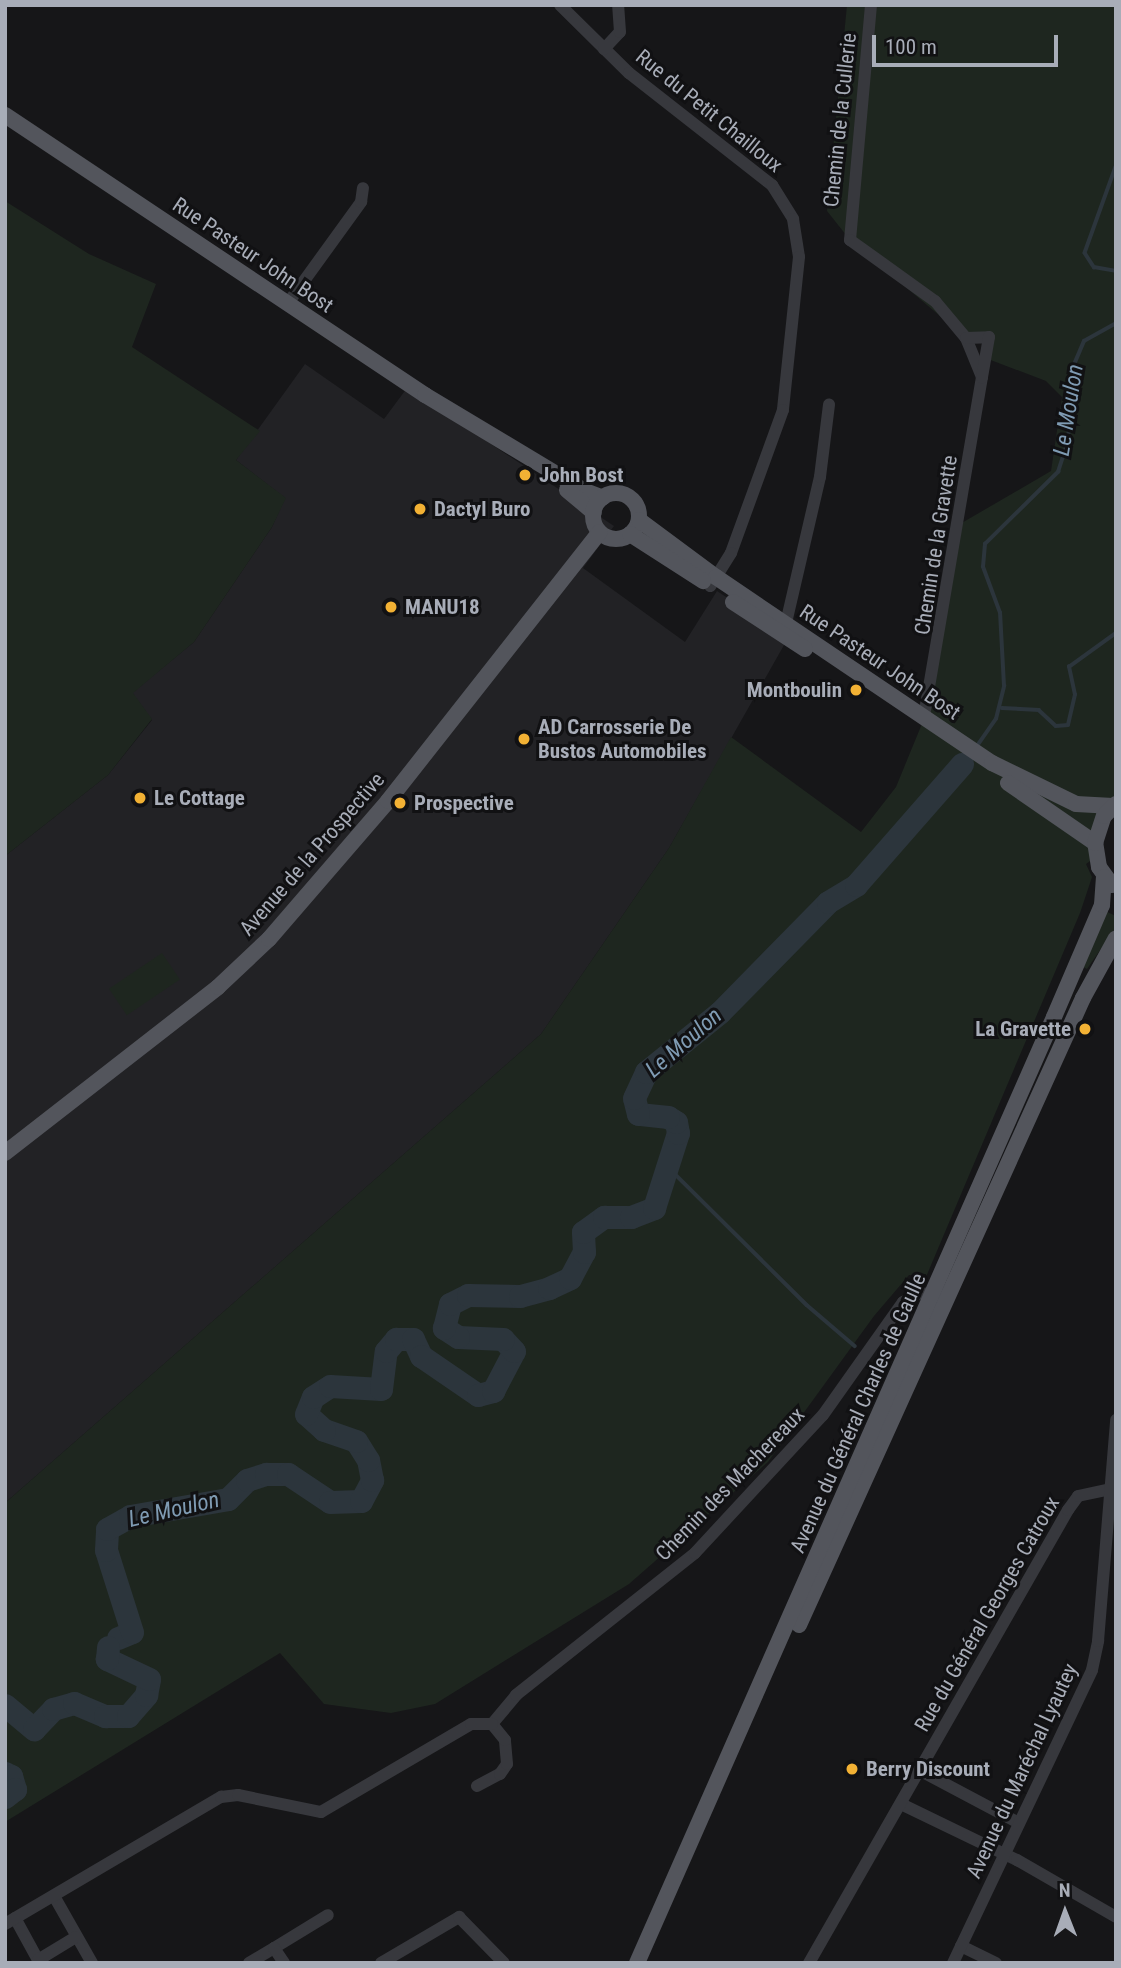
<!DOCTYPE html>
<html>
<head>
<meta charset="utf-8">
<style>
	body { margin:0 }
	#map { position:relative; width:1121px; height:1968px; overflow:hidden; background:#161618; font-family:"Roboto Condensed",sans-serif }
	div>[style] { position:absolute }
	.built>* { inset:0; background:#222225 }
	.green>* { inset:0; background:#1e261f; transform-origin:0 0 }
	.stream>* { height:3.5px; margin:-1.75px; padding:0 1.75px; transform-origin:1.75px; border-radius:1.75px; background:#2c353c }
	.river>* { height:23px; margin:-11.5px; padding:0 11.5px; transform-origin:11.5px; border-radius:11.5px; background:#2c353c }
	.minor>* { height:12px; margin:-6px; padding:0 6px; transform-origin:6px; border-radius:6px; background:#37383d }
	.major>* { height:16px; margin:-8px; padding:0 8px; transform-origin:8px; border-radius:8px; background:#53555c }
	.major>.ring { margin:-8px; padding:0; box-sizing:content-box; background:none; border:16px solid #53555c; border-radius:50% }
	.dots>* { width:19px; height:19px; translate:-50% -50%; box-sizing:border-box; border:4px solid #111113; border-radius:50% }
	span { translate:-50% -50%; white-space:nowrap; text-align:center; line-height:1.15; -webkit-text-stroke:6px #111113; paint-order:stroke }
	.street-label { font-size:21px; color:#a8adb8 }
	.poi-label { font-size:21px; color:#a8adb8; font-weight:700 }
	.left { translate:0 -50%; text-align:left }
	.right { translate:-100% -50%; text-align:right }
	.water-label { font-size:23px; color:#7f9bb3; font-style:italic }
	.frame { position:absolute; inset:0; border:7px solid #a8adb8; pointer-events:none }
	.north { position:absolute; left:1030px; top:1877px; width:70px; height:70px; -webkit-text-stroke:5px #111113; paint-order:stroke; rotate:359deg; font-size:19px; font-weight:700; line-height:28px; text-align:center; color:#a8adb8 }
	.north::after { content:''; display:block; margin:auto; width:24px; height:32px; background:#a8adb8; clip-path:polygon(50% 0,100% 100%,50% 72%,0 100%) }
	.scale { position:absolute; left:872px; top:35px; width:186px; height:32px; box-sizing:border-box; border:4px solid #a8adb8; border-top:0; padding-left:9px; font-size:21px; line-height:24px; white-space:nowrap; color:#a8adb8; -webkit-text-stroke:5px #111113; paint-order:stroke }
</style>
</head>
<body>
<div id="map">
	<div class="built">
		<i style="clip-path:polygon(305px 364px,384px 419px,407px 388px,614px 526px,583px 568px,685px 642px,717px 591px,788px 638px,669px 848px,541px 1034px,5px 1503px,5px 856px,108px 775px,152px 720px,132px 693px,194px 642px,272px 527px,285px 498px,236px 460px)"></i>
	</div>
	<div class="green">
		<i style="clip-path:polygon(847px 5px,1116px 5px,1116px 803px,1096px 857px,1086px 864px,1092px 877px,1080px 913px,926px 1277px,909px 1275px,874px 1316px,768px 1462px,629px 1584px,435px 1704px,391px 1713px,324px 1704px,280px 1653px,5px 1822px,5px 1503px,541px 1034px,669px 848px,731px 737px,861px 832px,896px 787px,928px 709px,960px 524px,1051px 471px,1062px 397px,1046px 381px,988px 359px,991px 346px,966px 338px,850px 240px,827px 211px)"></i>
		<i style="clip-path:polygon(5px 201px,89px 254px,156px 284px,132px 347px,260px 431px,236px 460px,286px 498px,272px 527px,194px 642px,133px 693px,152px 719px,108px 775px,5px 856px)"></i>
		<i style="clip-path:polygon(1105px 911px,1116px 916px,1116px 927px,1087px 969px,1083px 967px)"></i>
		<i style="left:162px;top:953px;width:32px;height:64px;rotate:56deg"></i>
	</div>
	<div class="stream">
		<i style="left:1116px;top:167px;width:91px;rotate:109.8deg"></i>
		<i style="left:1085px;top:253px;width:17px;rotate:57deg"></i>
		<i style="left:1094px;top:267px;width:22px;rotate:10deg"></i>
		<i style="left:1002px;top:708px;width:37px;rotate:3deg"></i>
		<i style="left:1039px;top:710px;width:23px;rotate:43deg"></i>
		<i style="left:1056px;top:726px;width:12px;rotate:-5deg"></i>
		<i style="left:1068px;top:725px;width:31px;rotate:-77deg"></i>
		<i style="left:1075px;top:695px;width:29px;rotate:-102deg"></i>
		<i style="left:1069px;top:667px;width:58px;rotate:-35.9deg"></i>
		<i style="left:977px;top:746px;width:33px;rotate:-55deg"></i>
		<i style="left:996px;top:719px;width:34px;rotate:-76deg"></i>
		<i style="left:1004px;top:686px;width:73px;rotate:-93.1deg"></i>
		<i style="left:1000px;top:613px;width:49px;rotate:-110.3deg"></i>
		<i style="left:983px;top:567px;width:23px;rotate:-85deg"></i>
		<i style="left:985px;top:544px;width:103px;rotate:-44.6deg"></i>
		<i style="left:1058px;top:472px;width:33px;rotate:-72deg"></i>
		<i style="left:1068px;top:441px;width:74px;rotate:-86.1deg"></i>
		<i style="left:1073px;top:367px;width:28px;rotate:-67deg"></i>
		<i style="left:1084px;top:341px;width:37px;rotate:-29deg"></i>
		<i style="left:962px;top:764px;width:13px;rotate:-51deg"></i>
		<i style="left:669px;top:1168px;width:194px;rotate:44.8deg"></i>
		<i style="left:807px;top:1305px;width:63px;rotate:40.5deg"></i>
	</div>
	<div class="river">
		<i style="left:118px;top:1638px;width:15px;rotate:-23deg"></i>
		<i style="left:132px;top:1632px;width:86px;rotate:-107.6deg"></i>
		<i style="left:106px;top:1550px;width:21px;rotate:-87deg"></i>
		<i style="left:107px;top:1529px;width:26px;rotate:-29deg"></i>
		<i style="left:130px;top:1516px;width:99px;rotate:-9.8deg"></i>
		<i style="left:228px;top:1499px;width:27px;rotate:-45deg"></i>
		<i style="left:247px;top:1480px;width:20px;rotate:-18deg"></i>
		<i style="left:266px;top:1474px;width:22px"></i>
		<i style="left:288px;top:1474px;width:50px;rotate:33.7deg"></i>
		<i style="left:330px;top:1502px;width:31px;rotate:-2deg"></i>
		<i style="left:361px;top:1501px;width:24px;rotate:-62deg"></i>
		<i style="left:372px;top:1480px;width:20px;rotate:-101deg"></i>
		<i style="left:368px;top:1460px;width:22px;rotate:-122deg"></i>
		<i style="left:356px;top:1441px;width:34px;rotate:-161deg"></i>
		<i style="left:324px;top:1430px;width:24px;rotate:-138deg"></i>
		<i style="left:306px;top:1414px;width:18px;rotate:-68deg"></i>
		<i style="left:313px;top:1397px;width:20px;rotate:-33deg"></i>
		<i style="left:330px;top:1386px;width:51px;rotate:3.4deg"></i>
		<i style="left:381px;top:1389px;width:38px;rotate:-83deg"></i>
		<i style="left:386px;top:1351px;width:16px;rotate:-50deg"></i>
		<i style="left:396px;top:1339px;width:17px"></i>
		<i style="left:413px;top:1339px;width:19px;rotate:65deg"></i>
		<i style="left:421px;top:1356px;width:69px;rotate:34.4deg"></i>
		<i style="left:478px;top:1395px;width:16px;rotate:-15deg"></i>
		<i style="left:493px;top:1391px;width:45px;rotate:-62.3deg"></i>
		<i style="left:514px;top:1351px;width:16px;rotate:-133deg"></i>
		<i style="left:503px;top:1339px;width:45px;rotate:-177.5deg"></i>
		<i style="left:458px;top:1337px;width:17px;rotate:-147deg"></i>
		<i style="left:444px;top:1328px;width:25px;rotate:-76deg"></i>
		<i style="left:450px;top:1304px;width:20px;rotate:-27deg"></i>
		<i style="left:468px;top:1295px;width:52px;rotate:1.1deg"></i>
		<i style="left:520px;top:1296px;width:30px;rotate:-15deg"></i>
		<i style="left:549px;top:1288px;width:23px;rotate:-25deg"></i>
		<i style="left:570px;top:1278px;width:30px;rotate:-62deg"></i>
		<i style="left:584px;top:1252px;width:20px;rotate:-93deg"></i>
		<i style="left:583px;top:1232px;width:26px;rotate:-36deg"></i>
		<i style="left:604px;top:1217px;width:27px"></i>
		<i style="left:631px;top:1217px;width:25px;rotate:-21deg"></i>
		<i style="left:654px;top:1208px;width:79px;rotate:-72.3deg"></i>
		<i style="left:678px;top:1133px;width:11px;rotate:-100deg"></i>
		<i style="left:676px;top:1122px;width:9px;rotate:-148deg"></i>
		<i style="left:668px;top:1117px;width:30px;rotate:-174deg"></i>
		<i style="left:638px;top:1114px;width:16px;rotate:-104deg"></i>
		<i style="left:634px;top:1098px;width:29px;rotate:-65deg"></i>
		<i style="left:646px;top:1072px;width:95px;rotate:-39deg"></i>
		<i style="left:720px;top:1012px;width:154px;rotate:-45.5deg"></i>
		<i style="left:828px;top:902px;width:33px;rotate:-31deg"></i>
		<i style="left:856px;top:885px;width:161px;rotate:-48.8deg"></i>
		<i style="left:5px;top:1705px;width:38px;rotate:40deg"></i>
		<i style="left:34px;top:1729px;width:28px;rotate:-46deg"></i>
		<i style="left:53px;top:1709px;width:22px;rotate:-16deg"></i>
		<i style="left:74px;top:1703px;width:34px;rotate:23deg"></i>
		<i style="left:105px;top:1716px;width:23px"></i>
		<i style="left:128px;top:1716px;width:28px;rotate:-49deg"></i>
		<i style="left:146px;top:1695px;width:16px;rotate:-79deg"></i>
		<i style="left:149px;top:1679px;width:47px;rotate:-154.5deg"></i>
		<i style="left:107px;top:1659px;width:12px;rotate:-85deg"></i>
		<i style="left:5px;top:1773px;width:7px;rotate:27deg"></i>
		<i style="left:11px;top:1776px;width:14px;rotate:73deg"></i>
		<i style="left:15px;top:1789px;width:13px;rotate:141deg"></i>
	</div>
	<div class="minor">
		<i style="left:560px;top:5px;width:97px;rotate:44.6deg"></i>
		<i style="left:629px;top:73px;width:182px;rotate:38.1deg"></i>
		<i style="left:772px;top:185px;width:40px;rotate:58deg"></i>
		<i style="left:793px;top:219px;width:38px;rotate:81deg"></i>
		<i style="left:799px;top:257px;width:154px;rotate:96deg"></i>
		<i style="left:783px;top:410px;width:152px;rotate:110deg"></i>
		<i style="left:731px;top:553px;width:39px;rotate:122deg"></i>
		<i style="left:871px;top:5px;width:236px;rotate:95.1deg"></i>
		<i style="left:850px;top:240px;width:105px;rotate:35.7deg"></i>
		<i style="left:935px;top:301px;width:48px;rotate:50deg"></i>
		<i style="left:966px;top:338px;width:42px;rotate:67.7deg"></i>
		<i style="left:982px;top:377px;width:346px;rotate:99.7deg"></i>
		<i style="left:604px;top:49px;width:23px;rotate:-47deg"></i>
		<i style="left:620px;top:32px;width:27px;rotate:-94deg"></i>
		<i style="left:288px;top:303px;width:125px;rotate:-54.1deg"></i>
		<i style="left:361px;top:202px;width:14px;rotate:-82deg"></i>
		<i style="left:966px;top:338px;width:23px;rotate:-2deg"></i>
		<i style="left:989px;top:337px;width:41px;rotate:99.9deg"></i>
		<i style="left:786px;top:623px;width:150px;rotate:-76.9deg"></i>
		<i style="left:820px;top:477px;width:73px;rotate:-82.9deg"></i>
		<i style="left:492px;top:1724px;width:38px;rotate:-50deg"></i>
		<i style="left:516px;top:1695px;width:228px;rotate:-38.4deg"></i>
		<i style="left:695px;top:1553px;width:188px;rotate:-47.2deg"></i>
		<i style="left:823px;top:1415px;width:138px;rotate:-54.7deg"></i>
		<i style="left:903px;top:1302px;width:19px;rotate:-28deg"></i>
		<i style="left:920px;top:1293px;width:20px;rotate:6deg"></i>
		<i style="left:919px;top:1770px;width:113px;rotate:27.9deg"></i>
		<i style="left:477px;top:1786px;width:26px;rotate:-28deg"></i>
		<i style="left:500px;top:1774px;width:12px;rotate:-55deg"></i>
		<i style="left:507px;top:1764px;width:24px;rotate:-95deg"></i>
		<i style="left:505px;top:1740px;width:21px;rotate:-129deg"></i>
		<i style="left:901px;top:1804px;width:129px;rotate:25.8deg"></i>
		<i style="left:1017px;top:1860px;width:114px;rotate:29.9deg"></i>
		<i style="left:54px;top:1896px;width:77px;rotate:60.4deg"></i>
		<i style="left:15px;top:1918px;width:48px;rotate:61.3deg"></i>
		<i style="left:38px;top:1960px;width:44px;rotate:-31.2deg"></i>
		<i style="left:5px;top:1924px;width:251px;rotate:-30.5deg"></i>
		<i style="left:221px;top:1797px;width:17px;rotate:-7deg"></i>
		<i style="left:238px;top:1795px;width:85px;rotate:11.6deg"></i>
		<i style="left:321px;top:1812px;width:174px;rotate:-30.4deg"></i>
		<i style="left:471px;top:1724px;width:21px"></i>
		<i style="left:961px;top:1946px;width:39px;rotate:26deg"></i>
		<i style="left:274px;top:1948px;width:63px;rotate:-31.4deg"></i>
		<i style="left:249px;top:1963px;width:29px;rotate:-31deg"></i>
		<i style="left:274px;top:1948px;width:18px;rotate:56deg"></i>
		<i style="left:381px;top:1963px;width:91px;rotate:-30.5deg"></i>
		<i style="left:459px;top:1917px;width:64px;rotate:45.6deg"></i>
		<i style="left:809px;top:1963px;width:522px;rotate:-60.24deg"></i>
		<i style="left:1068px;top:1510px;width:17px;rotate:-54deg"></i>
		<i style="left:1078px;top:1496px;width:33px;rotate:-12deg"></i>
		<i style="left:953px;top:1963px;width:324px;rotate:-64.6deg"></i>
		<i style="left:1092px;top:1670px;width:30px;rotate:-78deg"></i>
		<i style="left:1098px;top:1641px;width:222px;rotate:-85.3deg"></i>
	</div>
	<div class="major">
		<i style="left:5px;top:115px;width:505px;rotate:33.69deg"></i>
		<i style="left:425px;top:395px;width:187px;rotate:31deg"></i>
		<i style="left:585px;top:491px;width:19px;rotate:21deg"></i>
		<i style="left:567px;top:490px;width:35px;rotate:40deg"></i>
		<i class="ring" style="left:593px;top:493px;width:30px;height:30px"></i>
		<i style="left:639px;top:520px;width:96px;rotate:36.5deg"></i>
		<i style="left:716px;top:577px;width:333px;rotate:34deg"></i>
		<i style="left:992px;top:763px;width:93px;rotate:26deg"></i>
		<i style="left:1076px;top:804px;width:37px;rotate:3deg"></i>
		<i style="left:630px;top:534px;width:87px;rotate:32.8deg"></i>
		<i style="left:733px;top:602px;width:86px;rotate:33.1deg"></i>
		<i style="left:1008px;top:783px;width:106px;rotate:34.6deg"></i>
		<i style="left:1112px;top:885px;width:22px;rotate:-126deg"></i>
		<i style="left:1099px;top:867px;width:24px;rotate:-99deg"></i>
		<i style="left:1095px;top:843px;width:28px;rotate:-72deg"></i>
		<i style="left:1104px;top:816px;width:17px;rotate:-45deg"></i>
		<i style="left:5px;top:1153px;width:270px;rotate:-37.9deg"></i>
		<i style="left:218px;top:987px;width:70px;rotate:-43.3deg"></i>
		<i style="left:269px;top:939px;width:182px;rotate:-49.2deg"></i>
		<i style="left:388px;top:801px;width:342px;rotate:-51.8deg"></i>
		<i style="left:799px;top:1625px;width:688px;rotate:-65.63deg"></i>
		<i style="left:1083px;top:998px;width:68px;rotate:-61.2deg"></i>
		<i style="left:637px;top:1963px;width:1034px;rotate:-66.21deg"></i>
		<i style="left:1054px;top:1017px;width:122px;rotate:-66.8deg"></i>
		<i style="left:1102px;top:905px;width:28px;rotate:-86deg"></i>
	</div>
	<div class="dots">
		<i style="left:525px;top:475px;background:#f2b134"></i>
		<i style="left:420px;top:509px;background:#f2b134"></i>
		<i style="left:391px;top:607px;background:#f2b134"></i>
		<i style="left:856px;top:690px;background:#f2b134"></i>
		<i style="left:524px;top:739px;background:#f2b134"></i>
		<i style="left:140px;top:798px;background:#f2b134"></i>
		<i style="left:400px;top:803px;background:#f2b134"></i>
		<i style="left:1085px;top:1029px;background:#f2b134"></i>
		<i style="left:852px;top:1769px;background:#f2b134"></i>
	</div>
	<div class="street-label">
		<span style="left:709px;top:111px;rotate:39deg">Rue du Petit Chailloux</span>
		<span style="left:840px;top:120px;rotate:-84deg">Chemin de la Cullerie</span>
		<span style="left:253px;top:255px;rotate:34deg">Rue Pasteur John Bost</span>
		<span style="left:936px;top:545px;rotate:-81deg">Chemin de la Gravette</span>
		<span style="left:880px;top:662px;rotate:34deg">Rue Pasteur John Bost</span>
		<span style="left:312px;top:854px;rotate:-49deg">Avenue de la Prospective</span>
		<span style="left:858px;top:1413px;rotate:-66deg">Avenue du Général Charles de Gaulle</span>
		<span style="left:730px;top:1484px;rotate:-46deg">Chemin des Machereaux</span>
		<span style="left:987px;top:1614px;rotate:-60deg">Rue du Général Georges Catroux</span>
		<span style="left:1022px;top:1771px;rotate:-65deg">Avenue du Maréchal Lyautey</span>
	</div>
	<div class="poi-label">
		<span class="left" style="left:539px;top:475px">John Bost</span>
		<span class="left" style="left:434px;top:509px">Dactyl Buro</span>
		<span class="left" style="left:405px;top:607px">MANU18</span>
		<span class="right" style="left:842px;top:690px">Montboulin</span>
		<span class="left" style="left:538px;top:739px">AD Carrosserie De<br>Bustos Automobiles</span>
		<span class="left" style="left:154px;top:798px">Le Cottage</span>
		<span class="left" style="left:414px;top:803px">Prospective</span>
		<span class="right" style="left:1071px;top:1029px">La Gravette</span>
		<span class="left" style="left:866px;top:1769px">Berry Discount</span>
	</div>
	<div class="water-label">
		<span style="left:1069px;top:410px;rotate:-81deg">Le Moulon</span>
		<span style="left:684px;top:1043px;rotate:-41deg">Le Moulon</span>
		<span style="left:174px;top:1510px;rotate:-13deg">Le Moulon</span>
	</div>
	<div class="frame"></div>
	<div class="north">N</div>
	<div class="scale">100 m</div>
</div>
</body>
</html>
